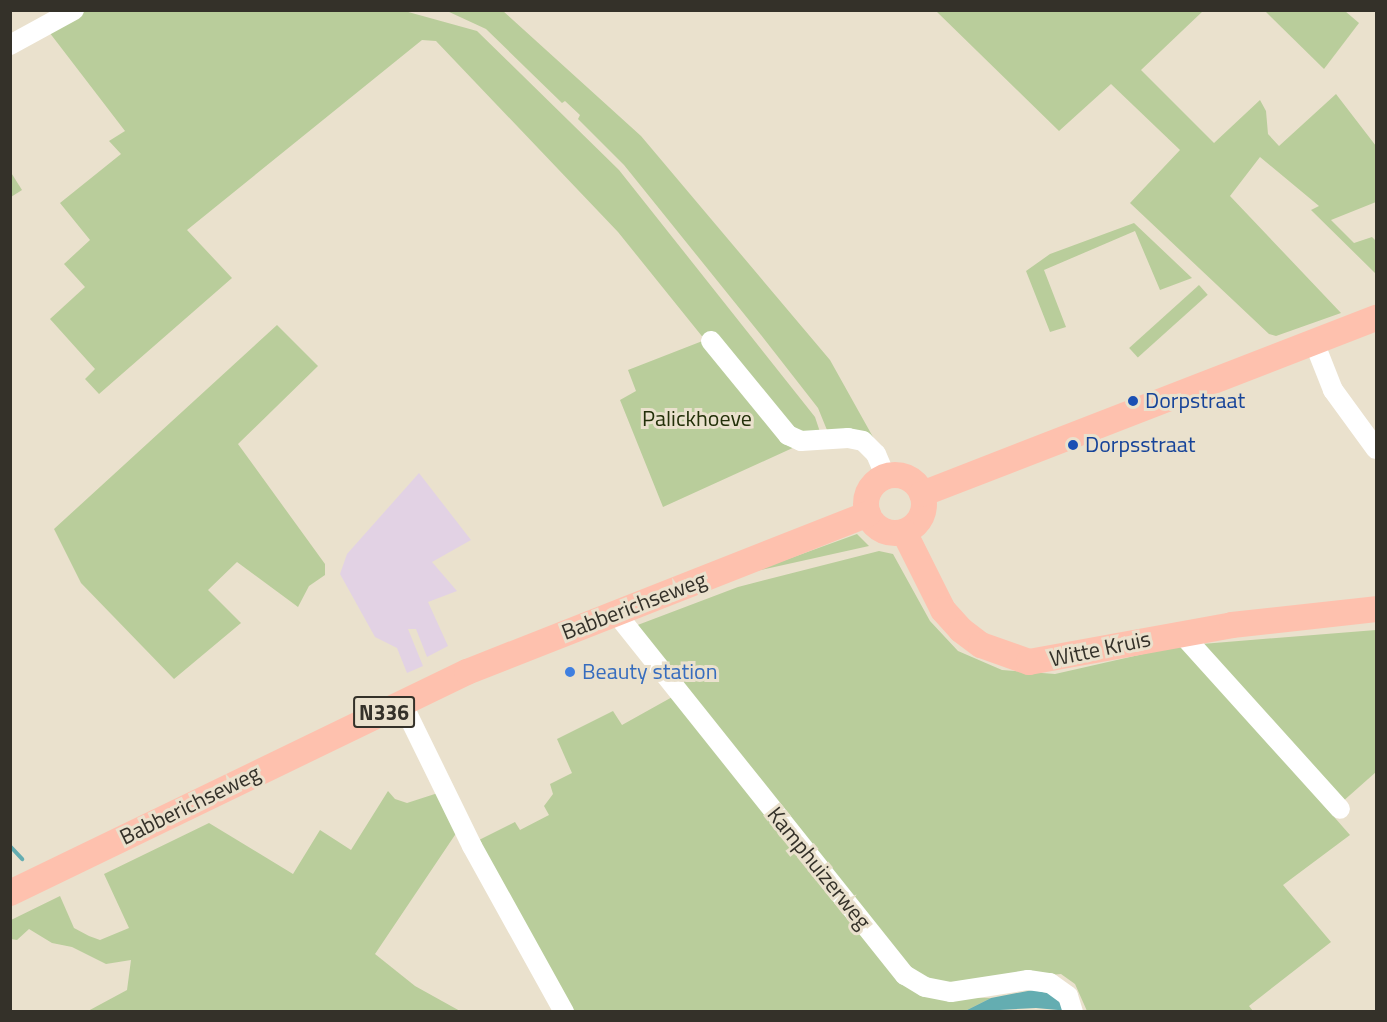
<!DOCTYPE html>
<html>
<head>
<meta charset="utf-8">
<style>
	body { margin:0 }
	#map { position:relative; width:1387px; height:1022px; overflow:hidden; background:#eae1cd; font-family:"Titillium Web",sans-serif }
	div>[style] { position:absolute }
	.industrial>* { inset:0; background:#e2d2e4 }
	.green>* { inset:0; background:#b9cd9b; transform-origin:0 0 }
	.water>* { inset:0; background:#64adb1 }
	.stream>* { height:4px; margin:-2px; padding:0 2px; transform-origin:2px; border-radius:2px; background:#64adb1 }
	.minor>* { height:20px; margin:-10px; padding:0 10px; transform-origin:10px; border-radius:10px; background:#fff }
	.major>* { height:26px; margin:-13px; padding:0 13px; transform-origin:13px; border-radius:13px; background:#fec1ae }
	.major>.ring { margin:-13px; padding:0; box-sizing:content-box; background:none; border:26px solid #fec1ae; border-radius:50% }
	.dots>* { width:16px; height:16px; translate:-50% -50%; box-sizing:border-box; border:3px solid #eae1cd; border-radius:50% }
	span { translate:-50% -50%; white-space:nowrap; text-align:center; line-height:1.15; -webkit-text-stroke:6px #eae1cd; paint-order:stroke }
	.shield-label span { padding:2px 4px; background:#eae1cd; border:2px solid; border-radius:4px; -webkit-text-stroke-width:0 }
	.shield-label { font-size:21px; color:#343129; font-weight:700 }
	.transit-label { font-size:22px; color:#164399 }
	.left { translate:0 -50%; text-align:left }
	.park-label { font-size:22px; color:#233009 }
	.street-label { font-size:22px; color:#343129 }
	.shop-label { font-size:22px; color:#366cbe }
	.frame { position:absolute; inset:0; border:12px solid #343129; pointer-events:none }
</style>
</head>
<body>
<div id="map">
	<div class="industrial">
		<i style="clip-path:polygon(419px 473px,471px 540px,432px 562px,457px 591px,428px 602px,448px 646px,427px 657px,416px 629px,408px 629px,423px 666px,407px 673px,397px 648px,375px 637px,340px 574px,347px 554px)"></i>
	</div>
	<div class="green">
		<i style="clip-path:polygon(79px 10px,401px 10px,477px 31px,619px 170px,815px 417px,821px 435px,663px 507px,620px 400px,636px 391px,628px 370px,705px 340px,618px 232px,436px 41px,422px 40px,187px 230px,232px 278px,99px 394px,85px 379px,95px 369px,50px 319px,85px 287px,64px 264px,90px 240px,60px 203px,121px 154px,109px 141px,125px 131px,46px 28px)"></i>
		<i style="clip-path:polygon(447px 11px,503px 11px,641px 136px,830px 360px,878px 446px,829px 435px,818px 408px,761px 335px,624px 165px,578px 119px,580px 115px,565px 101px,562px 103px,486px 29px)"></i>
		<i style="clip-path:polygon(936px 11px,1203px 11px,1141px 70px,1214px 143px,1260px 100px,1266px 111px,1268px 134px,1279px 146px,1336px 94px,1376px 146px,1376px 202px,1331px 220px,1354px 243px,1372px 237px,1376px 241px,1376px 274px,1311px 210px,1319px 206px,1260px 157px,1230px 196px,1341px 313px,1276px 336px,1269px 334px,1130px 203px,1180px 150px,1111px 84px,1059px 131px)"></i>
		<i style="clip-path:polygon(1265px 11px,1345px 11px,1359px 23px,1324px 69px)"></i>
		<i style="clip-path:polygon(10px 171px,22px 190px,11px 197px,10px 197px)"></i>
		<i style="clip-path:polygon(1134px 223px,1192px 278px,1160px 290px,1135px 231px,1044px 270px,1066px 327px,1050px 332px,1026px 271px,1050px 254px)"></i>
		<i style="left:1199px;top:285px;width:13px;height:94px;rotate:48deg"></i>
		<i style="clip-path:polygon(277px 325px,318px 366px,238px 444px,325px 564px,325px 575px,309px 586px,298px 607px,237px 562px,208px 590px,241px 623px,174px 679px,81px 583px,54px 529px)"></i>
		<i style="clip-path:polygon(857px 534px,869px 546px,752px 572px)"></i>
		<i style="clip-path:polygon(879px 551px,893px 554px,930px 621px,958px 651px,1002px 670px,1055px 674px,1183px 645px,1350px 835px,1283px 885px,1331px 942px,1249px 1006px,1253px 1011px,1087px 1011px,1075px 984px,1061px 974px,958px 984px,918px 977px,635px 626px,738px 587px)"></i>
		<i style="clip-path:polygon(1376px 630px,1376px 772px,1341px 803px,1202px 644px)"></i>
		<i style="clip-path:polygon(674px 696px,895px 972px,954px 997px,991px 998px,963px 1012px,568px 1011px,475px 842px,515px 822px,520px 830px,549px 815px,544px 806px,553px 794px,550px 784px,572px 773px,557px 739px,613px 711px,622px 725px)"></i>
		<i style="clip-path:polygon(388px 791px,395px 799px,407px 803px,441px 792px,459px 829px,375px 954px,415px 986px,460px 1011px,88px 1011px,127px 990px,131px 960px,106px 964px,72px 947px,52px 943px,29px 929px,17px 940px,11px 939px,11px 920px,60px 896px,74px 928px,89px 936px,100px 940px,129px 928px,104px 874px,209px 823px,293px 874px,320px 830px,351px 850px)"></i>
	</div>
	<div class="water">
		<i style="clip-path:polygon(1033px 990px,1052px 994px,1069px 1011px,1036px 1008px,963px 1012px,991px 998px)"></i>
	</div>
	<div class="stream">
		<i style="left:10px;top:846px;width:18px;rotate:47deg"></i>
	</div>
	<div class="minor">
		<i style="left:10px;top:45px;width:73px;rotate:-28.7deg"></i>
		<i style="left:711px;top:341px;width:122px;rotate:50.7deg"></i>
		<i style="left:788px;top:435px;width:14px;rotate:25deg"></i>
		<i style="left:801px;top:441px;width:47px;rotate:-3.7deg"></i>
		<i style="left:848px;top:438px;width:15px;rotate:11deg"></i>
		<i style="left:863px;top:441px;width:18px;rotate:45deg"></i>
		<i style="left:876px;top:454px;width:25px;rotate:67deg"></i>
		<i style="left:1314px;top:342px;width:52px;rotate:68.4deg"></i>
		<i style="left:1333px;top:390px;width:73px;rotate:53.9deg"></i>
		<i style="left:615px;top:612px;width:465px;rotate:51.4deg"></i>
		<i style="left:905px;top:975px;width:23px;rotate:31deg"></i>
		<i style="left:925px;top:987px;width:26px;rotate:11deg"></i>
		<i style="left:951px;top:992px;width:78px;rotate:-8.9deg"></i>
		<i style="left:1028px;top:980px;width:22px;rotate:8deg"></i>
		<i style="left:1050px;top:983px;width:22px;rotate:36deg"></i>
		<i style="left:1068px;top:996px;width:17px;rotate:73deg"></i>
		<i style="left:1181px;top:633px;width:237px;rotate:47.9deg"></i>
		<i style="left:402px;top:703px;width:159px;rotate:63.9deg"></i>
		<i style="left:472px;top:846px;width:190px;rotate:61deg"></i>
	</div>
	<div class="major">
		<i class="ring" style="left:866px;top:475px;width:32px;height:32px"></i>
		<i style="left:922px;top:494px;width:487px;rotate:-21.2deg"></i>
		<i style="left:904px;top:532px;width:87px;rotate:63.4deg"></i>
		<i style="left:943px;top:610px;width:27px;rotate:48deg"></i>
		<i style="left:961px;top:630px;width:25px;rotate:37deg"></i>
		<i style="left:981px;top:645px;width:51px;rotate:19.5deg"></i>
		<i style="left:1029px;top:662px;width:206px;rotate:-10.3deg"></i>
		<i style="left:1232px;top:625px;width:145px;rotate:-6.3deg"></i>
		<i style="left:10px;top:893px;width:508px;rotate:-25.81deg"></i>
		<i style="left:467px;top:672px;width:431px;rotate:-21.5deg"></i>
	</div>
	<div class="dots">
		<i style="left:1133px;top:401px;background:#1a4fb4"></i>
		<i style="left:1073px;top:445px;background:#1a4fb4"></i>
		<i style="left:570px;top:672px;background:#3f7fe0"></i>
	</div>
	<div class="shield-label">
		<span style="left:384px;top:712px">N336</span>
	</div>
	<div class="transit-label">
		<span class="left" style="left:1145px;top:401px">Dorpstraat</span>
		<span class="left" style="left:1085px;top:445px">Dorpsstraat</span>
	</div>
	<div class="park-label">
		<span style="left:697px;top:419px">Palickhoeve</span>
	</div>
	<div class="street-label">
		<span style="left:634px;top:606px;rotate:-21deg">Babberichseweg</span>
		<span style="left:1100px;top:649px;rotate:-12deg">Witte Kruis</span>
		<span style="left:190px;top:805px;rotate:-26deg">Babberichseweg</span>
		<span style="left:819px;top:868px;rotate:51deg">Kamphuizerweg</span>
	</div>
	<div class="shop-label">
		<span class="left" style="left:582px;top:672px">Beauty station</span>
	</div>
	<div class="frame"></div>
</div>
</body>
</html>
